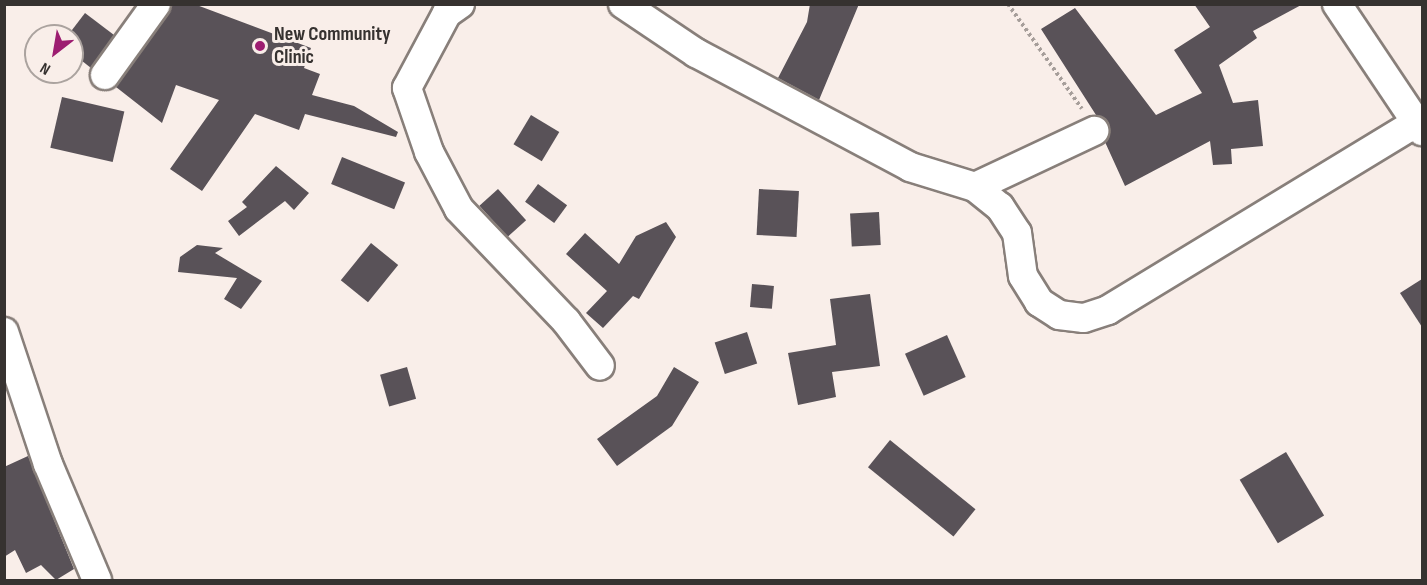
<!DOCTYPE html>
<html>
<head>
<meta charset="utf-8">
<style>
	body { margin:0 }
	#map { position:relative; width:1427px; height:585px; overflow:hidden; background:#f9eee9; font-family:"Sofia Sans Condensed",sans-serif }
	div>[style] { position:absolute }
	.building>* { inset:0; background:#595258; transform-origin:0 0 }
	.path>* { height:4px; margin-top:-2px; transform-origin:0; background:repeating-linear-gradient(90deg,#a69e9a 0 3px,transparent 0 6px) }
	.roads { filter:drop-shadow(2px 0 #887f7a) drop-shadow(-2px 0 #887f7a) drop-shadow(0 2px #887f7a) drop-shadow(0 -2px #887f7a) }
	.street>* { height:28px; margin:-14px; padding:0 14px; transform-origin:14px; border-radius:14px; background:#fff }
	.dots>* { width:16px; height:16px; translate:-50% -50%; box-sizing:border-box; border:3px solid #f9eee9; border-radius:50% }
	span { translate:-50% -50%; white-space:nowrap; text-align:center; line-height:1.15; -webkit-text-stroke:6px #f9eee9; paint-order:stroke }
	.poi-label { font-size:20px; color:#363230; font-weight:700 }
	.left { translate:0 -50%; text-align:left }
	.frame { position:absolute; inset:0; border:6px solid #363230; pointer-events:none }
	.north { position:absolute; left:24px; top:24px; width:60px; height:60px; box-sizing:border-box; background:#f9eee9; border:2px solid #aba39f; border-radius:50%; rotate:211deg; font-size:16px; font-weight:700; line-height:24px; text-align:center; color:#363230 }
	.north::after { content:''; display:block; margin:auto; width:21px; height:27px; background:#9d1d71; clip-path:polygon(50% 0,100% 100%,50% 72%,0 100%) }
</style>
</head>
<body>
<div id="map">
	<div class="building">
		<i style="clip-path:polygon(172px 4px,194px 4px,311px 48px,304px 68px,320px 74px,312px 95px,354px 106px,398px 132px,396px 137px,305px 114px,299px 130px,255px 114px,202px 191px,170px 169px,219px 100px,176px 85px,162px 123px,116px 87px)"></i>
		<i style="clip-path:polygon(810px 4px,859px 4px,819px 100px,778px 78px,807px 22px)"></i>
		<i style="clip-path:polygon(1194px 4px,1303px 4px,1253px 31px,1257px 38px,1219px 65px,1233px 103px,1258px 100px,1263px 146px,1231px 149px,1232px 164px,1213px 165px,1210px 141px,1125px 186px,1105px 142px,1109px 123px,1096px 115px,1041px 29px,1075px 8px,1156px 115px,1202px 93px,1174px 50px,1210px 27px)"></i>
		<i style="clip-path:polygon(85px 13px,114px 35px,91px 68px,72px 53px,72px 30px)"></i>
		<i style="left:62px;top:97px;width:64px;height:52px;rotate:13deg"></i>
		<i style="left:531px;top:115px;width:33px;height:34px;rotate:31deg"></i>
		<i style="left:342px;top:157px;width:68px;height:29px;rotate:22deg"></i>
		<i style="clip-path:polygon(276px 166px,309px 193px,294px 210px,285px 201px,239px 236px,228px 221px,247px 207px,242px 202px)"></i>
		<i style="left:538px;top:184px;width:36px;height:22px;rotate:36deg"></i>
		<i style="left:498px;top:189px;width:42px;height:25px;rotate:48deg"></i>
		<i style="left:759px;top:189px;width:40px;height:46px;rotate:3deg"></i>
		<i style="left:879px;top:212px;width:33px;height:29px;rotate:87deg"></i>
		<i style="clip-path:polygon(666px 222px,676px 237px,639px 299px,633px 296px,603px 328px,586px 313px,607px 291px,566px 254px,585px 233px,619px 264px,636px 236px)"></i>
		<i style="left:371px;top:243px;width:35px;height:48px;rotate:39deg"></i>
		<i style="clip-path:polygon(197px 245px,223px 248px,215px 253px,262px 281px,241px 309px,224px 299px,237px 278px,178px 272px,180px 257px)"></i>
		<i style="clip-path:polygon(1422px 279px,1422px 327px,1400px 293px)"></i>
		<i style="left:752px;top:284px;width:22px;height:23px;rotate:5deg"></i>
		<i style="clip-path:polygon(870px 294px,880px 366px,832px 372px,836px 397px,798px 405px,788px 353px,836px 345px,830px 299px)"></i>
		<i style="left:747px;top:332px;width:33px;height:34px;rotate:72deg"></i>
		<i style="left:947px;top:335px;width:46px;height:46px;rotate:66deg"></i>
		<i style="left:407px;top:367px;width:33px;height:28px;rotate:74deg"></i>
		<i style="clip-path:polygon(674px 367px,699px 382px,672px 426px,617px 466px,597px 439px,657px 396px)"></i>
		<i style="left:890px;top:440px;width:110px;height:35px;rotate:39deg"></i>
		<i style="left:1286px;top:452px;width:74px;height:54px;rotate:59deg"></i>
		<i style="clip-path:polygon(28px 456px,74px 569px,56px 580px,41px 565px,26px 573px,15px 550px,4px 557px,4px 467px)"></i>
	</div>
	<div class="path">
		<i style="left:1008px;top:4px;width:128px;rotate:54.8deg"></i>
	</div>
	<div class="roads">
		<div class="street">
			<i style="left:460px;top:4px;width:16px;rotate:145deg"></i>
			<i style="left:447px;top:13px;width:85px;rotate:118.1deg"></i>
			<i style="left:407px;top:88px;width:68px;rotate:71deg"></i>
			<i style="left:429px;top:152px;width:64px;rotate:62.2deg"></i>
			<i style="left:459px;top:209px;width:155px;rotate:46.3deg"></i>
			<i style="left:566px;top:321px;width:56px;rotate:52.9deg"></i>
			<i style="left:623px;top:4px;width:88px;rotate:33.9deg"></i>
			<i style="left:696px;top:53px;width:242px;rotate:28deg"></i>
			<i style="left:910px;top:167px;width:68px;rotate:17.1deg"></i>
			<i style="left:975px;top:187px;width:32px;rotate:39deg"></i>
			<i style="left:1000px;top:207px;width:31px;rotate:57deg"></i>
			<i style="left:1017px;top:233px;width:43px;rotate:82.1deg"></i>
			<i style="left:1023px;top:276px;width:31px;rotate:58deg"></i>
			<i style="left:1039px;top:302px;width:24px;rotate:33deg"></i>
			<i style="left:1059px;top:315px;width:25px;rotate:7deg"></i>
			<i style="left:1084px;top:318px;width:25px;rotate:-18deg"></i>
			<i style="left:1108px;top:310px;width:368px;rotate:-31.3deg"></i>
			<i style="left:1337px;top:4px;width:153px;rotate:56.2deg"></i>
			<i style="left:105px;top:75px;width:87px;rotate:-54.3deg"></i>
			<i style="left:975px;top:187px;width:132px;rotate:-25.2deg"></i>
			<i style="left:4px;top:332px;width:139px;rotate:71.6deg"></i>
			<i style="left:48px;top:464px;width:126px;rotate:67.1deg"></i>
		</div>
	</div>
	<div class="dots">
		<i style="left:260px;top:46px;background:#9d1d71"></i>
	</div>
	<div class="poi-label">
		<span class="left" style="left:274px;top:46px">New Community<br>Clinic</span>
	</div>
	<div class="frame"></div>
	<div class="north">N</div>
</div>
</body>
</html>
